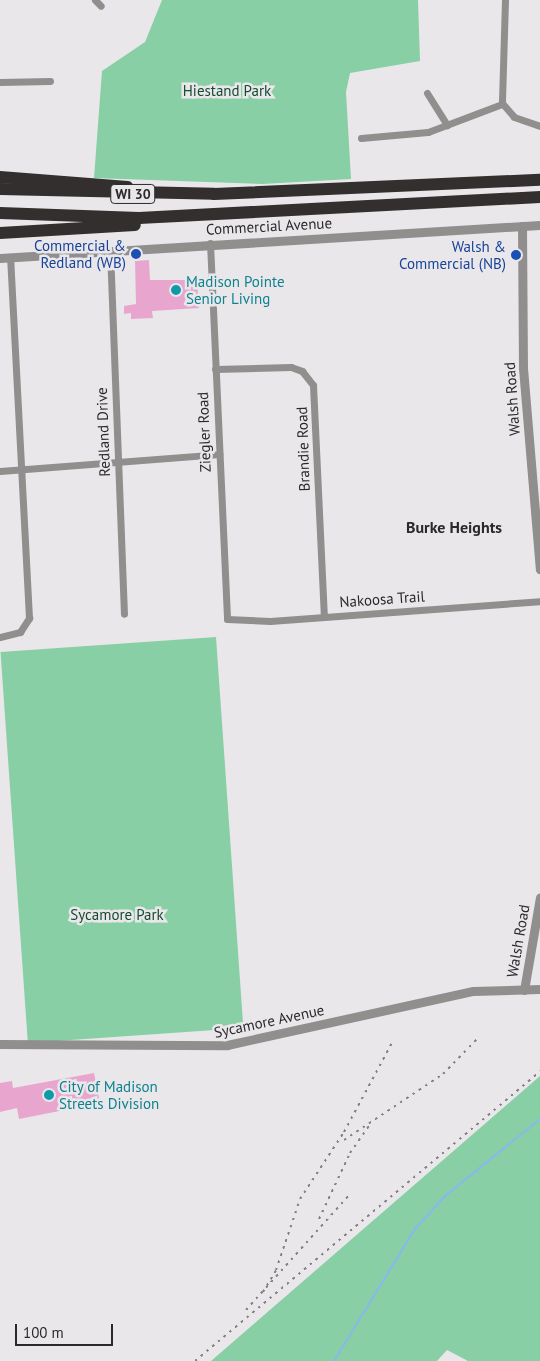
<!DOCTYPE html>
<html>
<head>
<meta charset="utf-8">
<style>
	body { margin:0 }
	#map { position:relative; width:540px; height:1361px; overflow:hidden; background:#eae7ea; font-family:"PT Sans",sans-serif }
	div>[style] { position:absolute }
	.green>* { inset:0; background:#88cfa6; transform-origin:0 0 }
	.stream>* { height:2px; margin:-1px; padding:0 1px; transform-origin:1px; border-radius:1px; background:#87b8ee }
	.building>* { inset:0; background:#e8a6ce }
	.minor>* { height:7px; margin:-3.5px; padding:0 3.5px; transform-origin:3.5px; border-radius:3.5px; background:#908f8e }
	.tertiary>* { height:9px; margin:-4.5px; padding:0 4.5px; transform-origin:4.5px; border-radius:4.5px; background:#908f8e }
	.motorway>* { height:12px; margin:-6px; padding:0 6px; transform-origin:6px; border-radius:6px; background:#322f2e }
	.rail>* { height:2px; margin-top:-1px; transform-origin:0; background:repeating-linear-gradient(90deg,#828082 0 2.5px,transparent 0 7.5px) }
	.dots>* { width:14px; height:14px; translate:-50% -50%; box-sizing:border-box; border:2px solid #eae7ea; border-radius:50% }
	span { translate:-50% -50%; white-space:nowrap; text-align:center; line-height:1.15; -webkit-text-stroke:5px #eae7ea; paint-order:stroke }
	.shield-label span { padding:1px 4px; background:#eae7ea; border:1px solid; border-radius:4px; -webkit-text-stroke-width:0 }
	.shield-label { font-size:14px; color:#2b2a2b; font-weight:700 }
	.park-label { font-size:15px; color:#144b31 }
	.street-label { font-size:15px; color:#2b2a2b }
	.transit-label { font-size:15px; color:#164399 }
	.right { translate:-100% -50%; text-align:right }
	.culture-label { font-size:15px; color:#0d838f }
	.left { translate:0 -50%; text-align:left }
	.neighbourhood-label { font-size:16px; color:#2b2a2b; font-weight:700 }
	.scale { position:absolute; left:15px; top:1324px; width:98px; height:22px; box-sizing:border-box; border:2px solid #2b2a2b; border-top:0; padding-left:6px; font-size:15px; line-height:18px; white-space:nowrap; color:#2b2a2b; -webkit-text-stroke:4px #eae7ea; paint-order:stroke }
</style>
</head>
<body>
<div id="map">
	<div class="green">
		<i style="clip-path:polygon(162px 0,418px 0,420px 61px,350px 73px,346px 92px,351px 179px,262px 184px,94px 178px,102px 71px,145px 42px)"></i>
		<i style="left:216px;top:637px;width:392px;height:216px;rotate:86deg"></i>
		<i style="clip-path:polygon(540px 1076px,540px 1361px,468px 1361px,447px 1350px,437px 1361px,211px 1361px)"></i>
	</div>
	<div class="stream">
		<i style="left:334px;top:1361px;width:155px;rotate:-58.5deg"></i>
		<i style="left:415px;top:1229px;width:45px;rotate:-47.7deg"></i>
		<i style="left:445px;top:1196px;width:122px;rotate:-39deg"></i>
	</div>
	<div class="building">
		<i style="clip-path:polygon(149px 260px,150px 280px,197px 280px,199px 308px,152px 311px,153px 318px,131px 319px,131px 313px,124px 314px,124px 306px,136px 304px,135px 261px)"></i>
		<i style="clip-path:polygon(94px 1073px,100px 1103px,19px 1119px,17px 1108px,0 1112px,0 1083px,12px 1081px,13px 1088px)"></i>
	</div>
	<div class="minor">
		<i style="left:95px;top:0;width:8px;rotate:45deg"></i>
		<i style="left:505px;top:0;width:103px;rotate:91.7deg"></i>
		<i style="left:502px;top:103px;width:18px;rotate:49deg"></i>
		<i style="left:514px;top:117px;width:28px;rotate:19deg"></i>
		<i style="left:0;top:82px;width:50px;rotate:-1.1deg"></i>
		<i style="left:427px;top:93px;width:38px;rotate:58deg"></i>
		<i style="left:361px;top:138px;width:67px;rotate:-5.1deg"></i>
		<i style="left:428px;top:132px;width:79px;rotate:-20.7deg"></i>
		<i style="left:210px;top:243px;width:376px;rotate:87.4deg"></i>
		<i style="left:227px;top:619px;width:43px;rotate:2.7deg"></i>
		<i style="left:270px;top:621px;width:271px;rotate:-4.2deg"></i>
		<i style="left:110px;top:250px;width:364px;rotate:87.8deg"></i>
		<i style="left:215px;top:369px;width:76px;rotate:-1.5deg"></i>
		<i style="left:291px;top:367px;width:12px;rotate:20deg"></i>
		<i style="left:302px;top:371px;width:18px;rotate:52deg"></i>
		<i style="left:313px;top:385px;width:232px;rotate:87.3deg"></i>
		<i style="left:0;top:471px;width:220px;rotate:-4.4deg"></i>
		<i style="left:0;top:637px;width:21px;rotate:-14deg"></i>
		<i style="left:20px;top:632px;width:17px;rotate:-57deg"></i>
		<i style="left:29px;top:618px;width:361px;rotate:-93deg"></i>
	</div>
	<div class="tertiary">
		<i style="left:522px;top:226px;width:142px;rotate:89.6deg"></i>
		<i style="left:523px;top:368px;width:202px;rotate:85.2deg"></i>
		<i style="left:0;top:258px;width:541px;rotate:-3.5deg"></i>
		<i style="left:524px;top:990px;width:94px;rotate:-80.2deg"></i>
		<i style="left:0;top:1044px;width:227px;rotate:0.3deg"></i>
		<i style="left:227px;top:1045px;width:252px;rotate:-12.4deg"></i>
		<i style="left:473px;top:991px;width:67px;rotate:-1.7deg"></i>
	</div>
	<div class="motorway">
		<i style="left:0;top:177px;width:128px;rotate:4.5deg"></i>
		<i style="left:0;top:189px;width:214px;rotate:1.3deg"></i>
		<i style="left:214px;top:194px;width:326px;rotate:-2.5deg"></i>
		<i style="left:0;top:213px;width:139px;rotate:2.1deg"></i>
		<i style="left:139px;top:218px;width:402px;rotate:-3deg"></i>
		<i style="left:0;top:233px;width:135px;rotate:-3.4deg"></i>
	</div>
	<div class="rail">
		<i style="left:344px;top:1140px;width:119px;rotate:-33.7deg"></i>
		<i style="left:443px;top:1074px;width:50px;rotate:-45.8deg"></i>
		<i style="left:319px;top:1219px;width:73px;rotate:-64.8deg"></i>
		<i style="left:350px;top:1153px;width:37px;rotate:-55deg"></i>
		<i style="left:263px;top:1292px;width:26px;rotate:-59deg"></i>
		<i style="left:276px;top:1270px;width:75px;rotate:-71.3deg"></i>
		<i style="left:300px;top:1199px;width:80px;rotate:-56.7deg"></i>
		<i style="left:344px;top:1132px;width:101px;rotate:-61.7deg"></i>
		<i style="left:246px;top:1310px;width:157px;rotate:-48.1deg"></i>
		<i style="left:195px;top:1361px;width:451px;rotate:-40deg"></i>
	</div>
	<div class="dots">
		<i style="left:136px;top:254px;background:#1a4fb4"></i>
		<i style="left:516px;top:255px;background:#1a4fb4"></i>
		<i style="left:176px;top:290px;background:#0f9aa8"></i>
		<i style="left:49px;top:1095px;background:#0f9aa8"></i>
	</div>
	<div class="shield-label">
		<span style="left:133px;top:194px">WI 30</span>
	</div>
	<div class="park-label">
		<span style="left:227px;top:91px">Hiestand Park</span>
		<span style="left:117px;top:915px">Sycamore Park</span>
	</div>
	<div class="street-label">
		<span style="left:269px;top:226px;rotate:-3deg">Commercial Avenue</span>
		<span style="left:512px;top:399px;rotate:-94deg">Walsh Road</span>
		<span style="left:103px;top:432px;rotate:-92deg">Redland Drive</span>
		<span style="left:204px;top:432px;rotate:-92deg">Ziegler Road</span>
		<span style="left:303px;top:449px;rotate:-92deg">Brandie Road</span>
		<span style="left:382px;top:599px;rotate:-4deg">Nakoosa Trail</span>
		<span style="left:518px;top:941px;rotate:-80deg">Walsh Road</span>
		<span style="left:269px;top:1021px;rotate:-12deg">Sycamore Avenue</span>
	</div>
	<div class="transit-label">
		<span class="right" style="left:126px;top:254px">Commercial &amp;<br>Redland (WB)</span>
		<span class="right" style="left:506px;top:255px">Walsh &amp;<br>Commercial (NB)</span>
	</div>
	<div class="culture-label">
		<span class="left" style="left:186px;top:290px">Madison Pointe<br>Senior Living</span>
		<span class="left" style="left:59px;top:1095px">City of Madison<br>Streets Division</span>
	</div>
	<div class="neighbourhood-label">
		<span style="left:454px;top:527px">Burke Heights</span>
	</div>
	<div class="scale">100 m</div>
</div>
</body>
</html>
